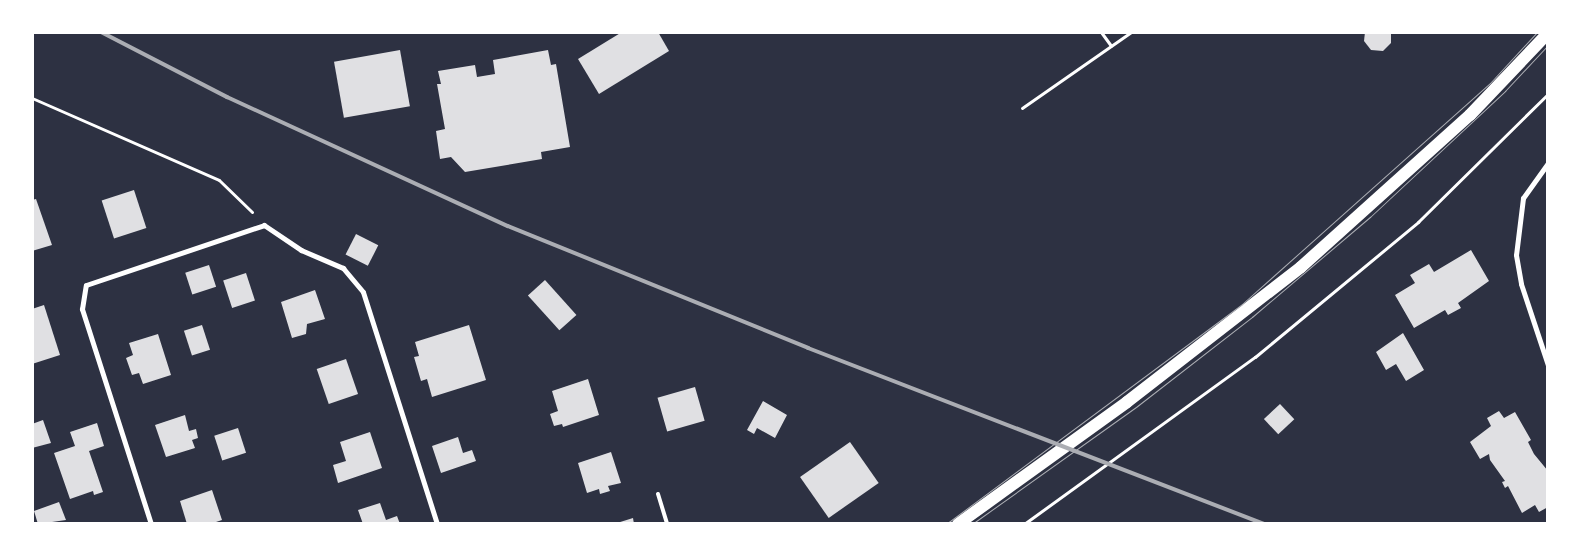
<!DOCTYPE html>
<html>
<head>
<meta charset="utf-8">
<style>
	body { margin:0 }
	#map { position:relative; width:1580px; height:556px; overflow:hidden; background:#2d3142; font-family:Karla,sans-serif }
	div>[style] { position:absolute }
	.building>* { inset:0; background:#e0e0e3; transform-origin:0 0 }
	.path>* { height:3px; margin:-1.5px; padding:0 1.5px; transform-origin:1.5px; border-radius:1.5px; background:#fff }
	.service>* { height:4px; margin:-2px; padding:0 2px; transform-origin:2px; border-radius:2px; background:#fff }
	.minor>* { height:5px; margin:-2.5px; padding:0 2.5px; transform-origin:2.5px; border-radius:2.5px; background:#fff }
	.primary>* { height:12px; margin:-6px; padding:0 6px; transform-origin:6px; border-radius:6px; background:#fff }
	.tram>* { height:1px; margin:-0.5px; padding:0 0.5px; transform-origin:0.5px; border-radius:0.5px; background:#abadb3 }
	.rail>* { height:4px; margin:-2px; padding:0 2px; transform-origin:2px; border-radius:2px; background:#abadb3 }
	span { translate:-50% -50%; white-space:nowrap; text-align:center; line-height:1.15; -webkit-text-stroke:5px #fff; paint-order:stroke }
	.frame { position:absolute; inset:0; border:34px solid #fff; pointer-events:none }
</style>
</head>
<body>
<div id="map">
	<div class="building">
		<i style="clip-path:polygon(622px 32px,658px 32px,669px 51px,599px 94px,578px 59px)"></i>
		<i style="clip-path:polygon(1365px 32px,1391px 32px,1391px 43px,1383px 51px,1371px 50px,1364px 41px)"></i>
		<i style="left:400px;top:50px;width:57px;height:67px;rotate:80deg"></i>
		<i style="clip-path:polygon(548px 50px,551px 65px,556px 64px,570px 147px,541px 152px,542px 159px,465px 172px,451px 157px,440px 159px,436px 131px,445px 129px,437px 84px,441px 84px,438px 71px,475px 65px,477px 77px,495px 74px,493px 60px)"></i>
		<i style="left:134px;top:190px;width:40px;height:34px;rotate:72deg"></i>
		<i style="clip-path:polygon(36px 199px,52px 245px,32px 251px,32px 200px)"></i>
		<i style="left:356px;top:234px;width:25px;height:23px;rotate:27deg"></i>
		<i style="clip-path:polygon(1471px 250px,1489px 281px,1458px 303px,1461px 308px,1448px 315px,1445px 310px,1414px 328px,1395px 295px,1415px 283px,1410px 275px,1429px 264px,1434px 272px)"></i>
		<i style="left:209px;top:265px;width:23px;height:25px;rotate:72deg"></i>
		<i style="left:246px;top:273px;width:29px;height:24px;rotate:72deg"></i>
		<i style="left:545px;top:280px;width:47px;height:23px;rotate:48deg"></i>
		<i style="clip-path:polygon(315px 290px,325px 319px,307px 324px,306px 334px,292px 338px,281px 302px)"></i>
		<i style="clip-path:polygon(44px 305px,60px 355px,32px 364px,32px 309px)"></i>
		<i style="left:202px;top:325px;width:26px;height:19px;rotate:72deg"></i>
		<i style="clip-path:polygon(469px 325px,486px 380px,432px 397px,427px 379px,421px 381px,414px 357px,419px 356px,415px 342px)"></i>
		<i style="clip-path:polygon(1403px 333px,1424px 370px,1406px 381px,1396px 364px,1386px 370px,1376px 352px)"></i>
		<i style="clip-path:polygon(158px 334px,171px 375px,143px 384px,139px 373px,132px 375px,126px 358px,133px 355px,129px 343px)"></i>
		<i style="left:346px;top:359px;width:37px;height:31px;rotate:71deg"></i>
		<i style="clip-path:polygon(588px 379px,599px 415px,563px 427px,562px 424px,554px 426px,550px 414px,558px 411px,552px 391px)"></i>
		<i style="left:695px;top:387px;width:35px;height:39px;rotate:74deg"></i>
		<i style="clip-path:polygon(763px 401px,787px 415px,775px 438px,757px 428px,754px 434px,747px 430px)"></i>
		<i style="left:1280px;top:404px;width:21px;height:22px;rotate:47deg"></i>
		<i style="clip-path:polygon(1499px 411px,1504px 418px,1515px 412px,1531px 440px,1528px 442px,1534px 454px,1548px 471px,1548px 507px,1539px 512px,1535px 505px,1522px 513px,1508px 486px,1505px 488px,1502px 482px,1505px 481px,1490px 460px,1489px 454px,1480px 459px,1470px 442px,1491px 426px,1487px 418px)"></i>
		<i style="clip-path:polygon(185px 415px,189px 431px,196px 429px,198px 438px,192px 440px,195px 448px,166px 457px,155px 425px)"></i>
		<i style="clip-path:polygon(43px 420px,51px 443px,32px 448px,32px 424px)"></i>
		<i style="clip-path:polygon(97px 423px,104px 446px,89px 451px,103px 492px,94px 495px,93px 491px,70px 499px,54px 453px,75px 446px,70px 432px)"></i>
		<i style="left:238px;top:428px;width:26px;height:25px;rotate:72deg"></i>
		<i style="clip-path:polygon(370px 432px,382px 468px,338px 483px,333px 465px,346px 461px,340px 442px)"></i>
		<i style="clip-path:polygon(458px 437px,463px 453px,472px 450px,476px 461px,441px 473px,432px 446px)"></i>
		<i style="left:850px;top:442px;width:50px;height:61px;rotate:55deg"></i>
		<i style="clip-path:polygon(611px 452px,621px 483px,608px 486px,610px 491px,600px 494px,599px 489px,587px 493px,578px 463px)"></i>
		<i style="clip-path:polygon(212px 490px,222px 520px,210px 524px,187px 524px,180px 501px)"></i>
		<i style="clip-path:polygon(59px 502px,66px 520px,38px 524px,34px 511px)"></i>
		<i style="clip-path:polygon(380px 503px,386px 520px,397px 516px,400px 524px,363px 524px,358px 510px)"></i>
		<i style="clip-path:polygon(633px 518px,634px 524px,617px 524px,617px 523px)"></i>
	</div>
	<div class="path">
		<i style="left:1101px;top:32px;width:17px;rotate:54deg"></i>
		<i style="left:32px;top:98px;width:204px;rotate:23.7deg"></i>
		<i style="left:219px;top:180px;width:46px;rotate:44.1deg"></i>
		<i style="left:1022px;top:108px;width:133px;rotate:-34.9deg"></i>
		<i style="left:1024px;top:524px;width:285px;rotate:-35.9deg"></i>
		<i style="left:1255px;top:357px;width:212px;rotate:-39.6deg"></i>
		<i style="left:1418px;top:222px;width:182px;rotate:-44.6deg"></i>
	</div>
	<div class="service">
		<i style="left:658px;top:494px;width:31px;rotate:73deg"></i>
	</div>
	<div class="minor">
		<i style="left:1548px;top:163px;width:43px;rotate:125.5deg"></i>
		<i style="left:1523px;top:198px;width:57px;rotate:97deg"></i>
		<i style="left:1516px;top:255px;width:29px;rotate:80deg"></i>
		<i style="left:1521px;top:284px;width:85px;rotate:71.6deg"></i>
		<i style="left:151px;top:524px;width:226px;rotate:-107.8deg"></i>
		<i style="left:82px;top:309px;width:24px;rotate:-81deg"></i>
		<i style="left:86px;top:285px;width:188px;rotate:-18.6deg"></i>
		<i style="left:264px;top:225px;width:45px;rotate:34deg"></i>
		<i style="left:301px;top:250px;width:46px;rotate:23.2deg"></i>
		<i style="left:343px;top:268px;width:31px;rotate:50deg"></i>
		<i style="left:363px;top:292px;width:244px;rotate:72.3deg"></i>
	</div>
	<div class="primary">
		<i style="left:958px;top:524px;width:208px;rotate:-35.8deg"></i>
		<i style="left:1127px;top:402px;width:220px;rotate:-37.8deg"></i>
		<i style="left:1301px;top:267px;width:227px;rotate:-42deg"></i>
		<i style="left:1470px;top:115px;width:113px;rotate:-46.4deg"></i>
	</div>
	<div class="tram">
		<i style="left:946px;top:524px;width:369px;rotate:-36.6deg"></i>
		<i style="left:1242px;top:304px;width:332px;rotate:-41.7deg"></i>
		<i style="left:1490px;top:83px;width:69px;rotate:-47.3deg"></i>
		<i style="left:972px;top:524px;width:201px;rotate:-35.5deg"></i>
		<i style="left:1136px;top:407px;width:147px;rotate:-37.8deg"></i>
		<i style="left:1252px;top:317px;width:155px;rotate:-40.3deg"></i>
		<i style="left:1370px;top:217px;width:185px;rotate:-43deg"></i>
		<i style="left:1505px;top:91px;width:63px;rotate:-46.9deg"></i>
	</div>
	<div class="rail">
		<i style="left:101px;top:32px;width:142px;rotate:27.3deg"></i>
		<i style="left:227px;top:97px;width:309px;rotate:24.7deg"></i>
		<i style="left:508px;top:226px;width:324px;rotate:22.1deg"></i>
		<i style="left:808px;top:348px;width:490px;rotate:21.1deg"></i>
	</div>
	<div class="frame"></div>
</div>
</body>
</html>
